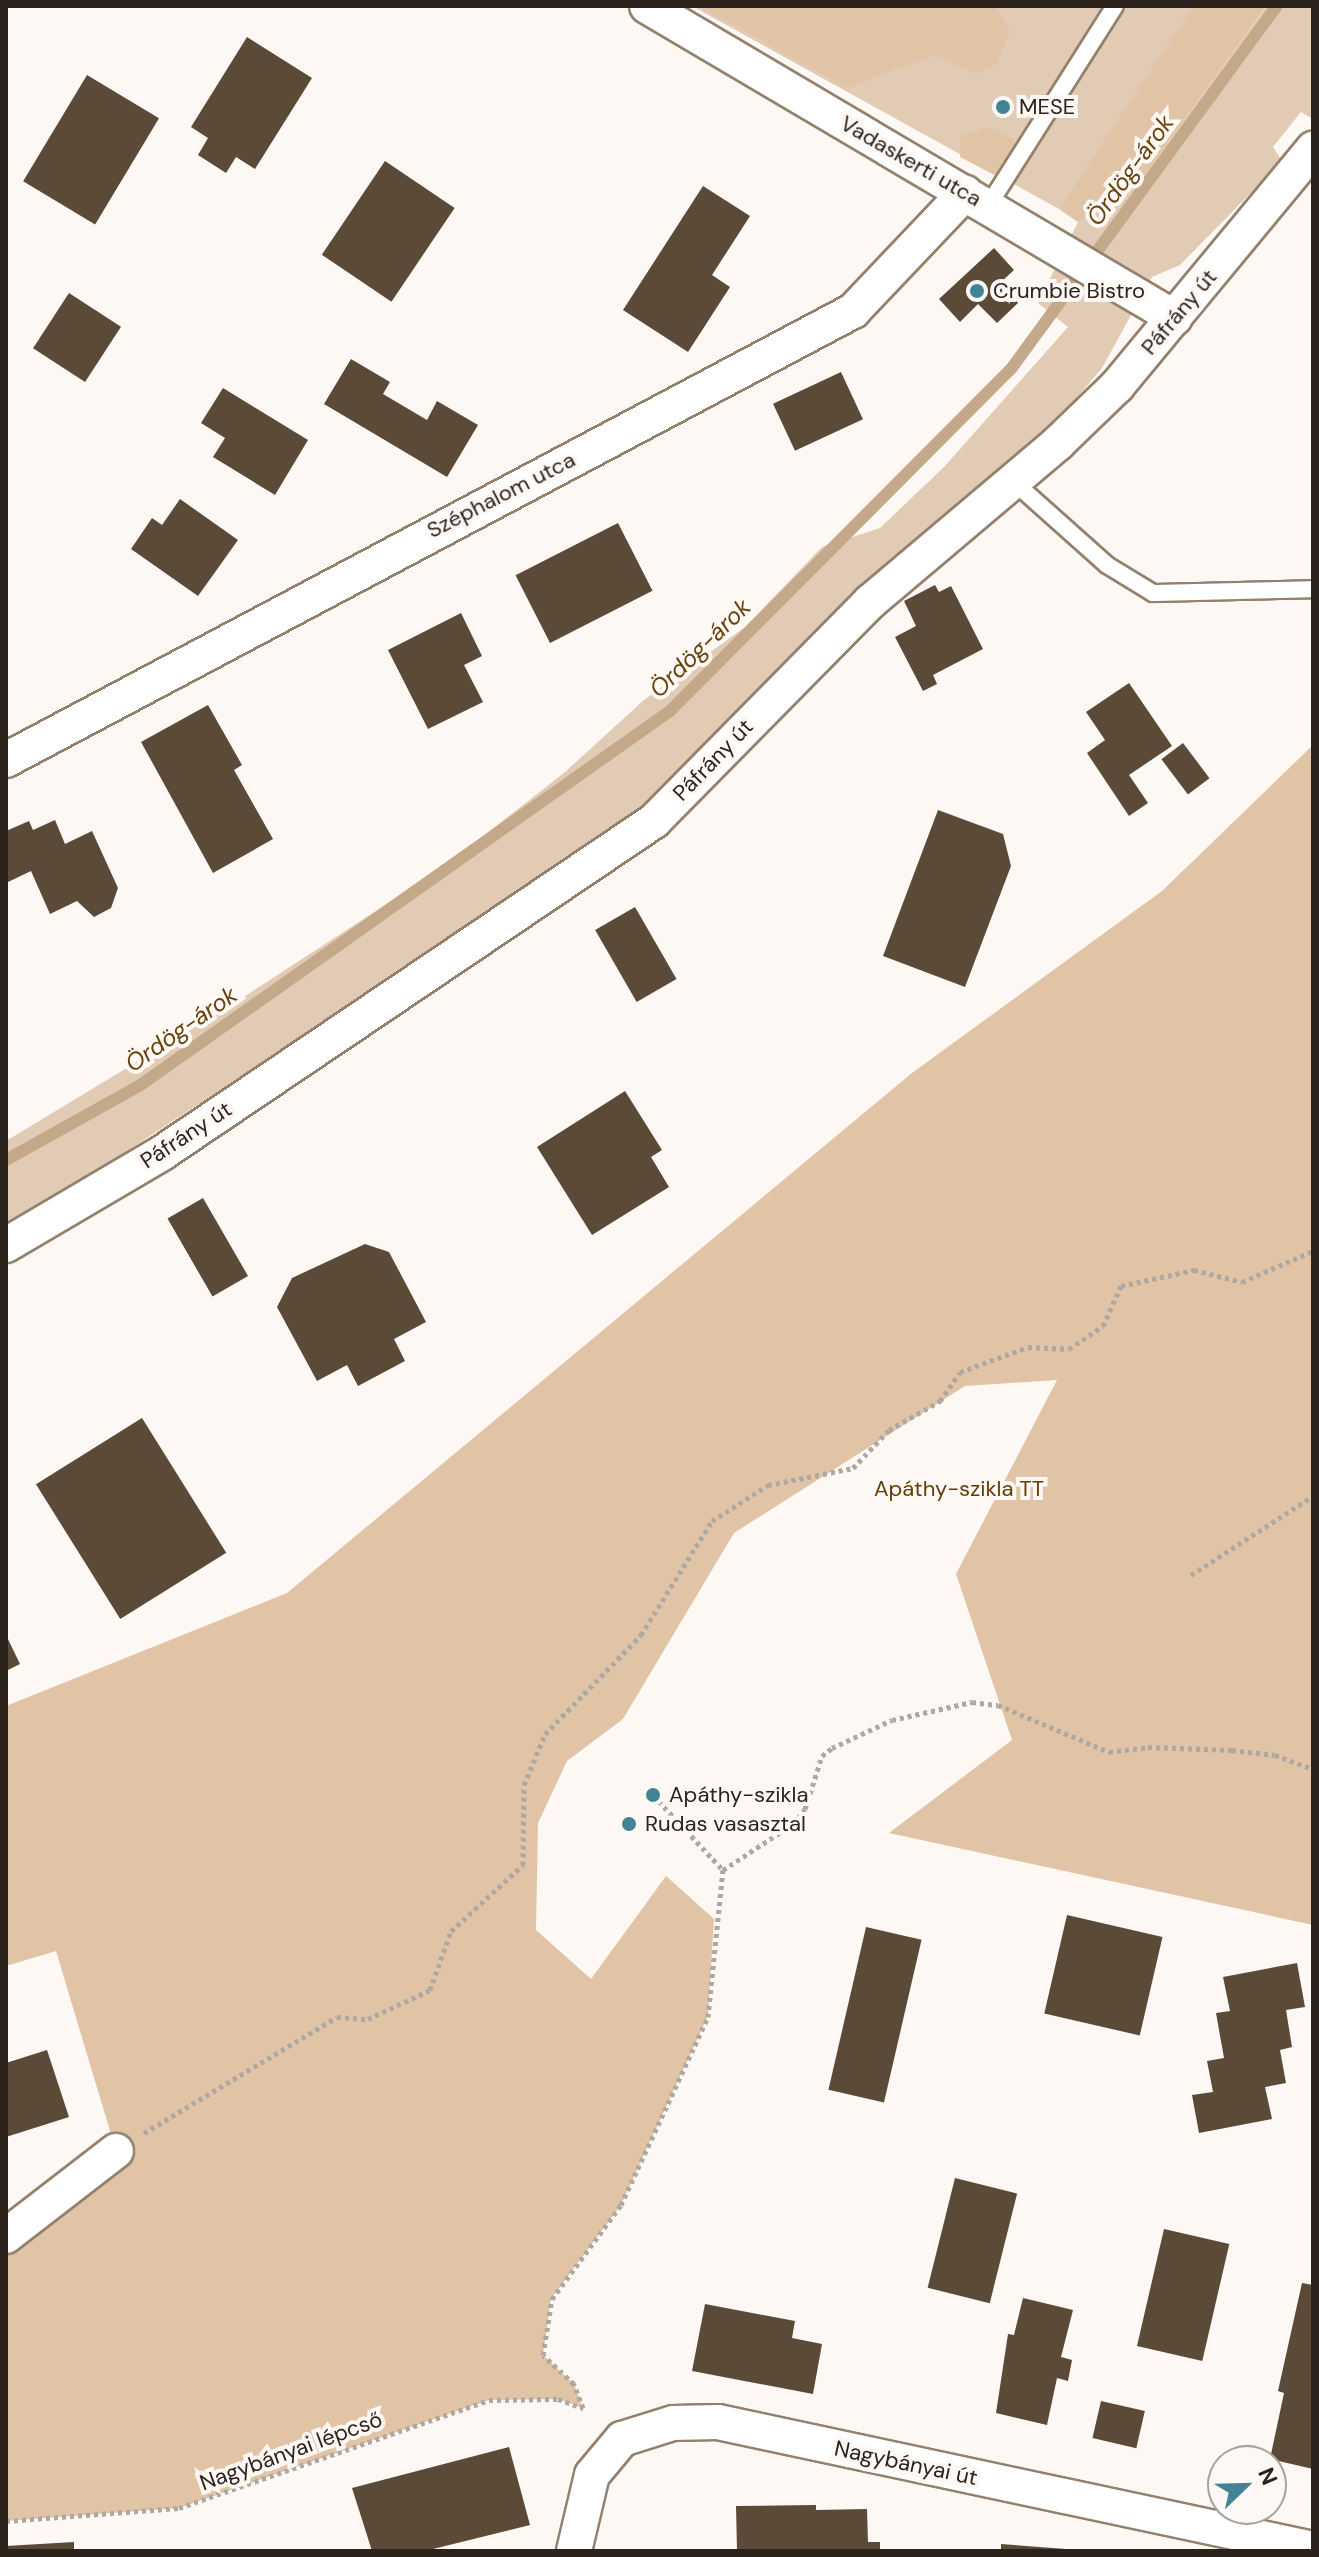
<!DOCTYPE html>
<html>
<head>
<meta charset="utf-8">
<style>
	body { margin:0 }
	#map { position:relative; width:1319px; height:2557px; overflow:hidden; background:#fdf8f4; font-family:"DM Sans",sans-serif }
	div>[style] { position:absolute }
	.green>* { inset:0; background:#e1cbb4 }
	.forest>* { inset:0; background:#e1c4a5 }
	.stream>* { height:12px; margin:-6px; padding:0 6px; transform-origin:6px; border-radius:6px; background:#c4a88a }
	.building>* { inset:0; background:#5b4a38; transform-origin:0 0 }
	.path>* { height:5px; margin-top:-2.5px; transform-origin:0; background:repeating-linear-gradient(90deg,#aea8a2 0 4px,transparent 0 8px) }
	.roads { filter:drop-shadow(2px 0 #93816d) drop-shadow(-2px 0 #93816d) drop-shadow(0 2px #93816d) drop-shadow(0 -2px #93816d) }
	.lane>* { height:16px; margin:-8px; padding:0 8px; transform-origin:8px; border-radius:8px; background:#fff }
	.street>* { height:34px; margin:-17px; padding:0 17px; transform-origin:17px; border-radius:17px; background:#fff }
	.dots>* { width:22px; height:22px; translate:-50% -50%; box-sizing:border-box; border:4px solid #fdf8f4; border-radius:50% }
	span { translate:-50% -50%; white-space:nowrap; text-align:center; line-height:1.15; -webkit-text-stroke:8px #fdf8f4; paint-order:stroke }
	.poi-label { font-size:22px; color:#2b231b }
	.left { translate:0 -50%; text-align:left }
	.street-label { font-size:22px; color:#2b231b }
	.park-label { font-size:22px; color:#633c05 }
	.water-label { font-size:24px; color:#67410c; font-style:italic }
	.frame { position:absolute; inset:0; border:8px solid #2b231b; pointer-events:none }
	.north { position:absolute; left:1207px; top:2445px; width:80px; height:80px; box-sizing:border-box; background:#fdf8f4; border:2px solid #a9a39d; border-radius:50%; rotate:67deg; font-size:22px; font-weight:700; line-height:32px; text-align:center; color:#2b231b }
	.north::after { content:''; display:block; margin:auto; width:28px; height:36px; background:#428395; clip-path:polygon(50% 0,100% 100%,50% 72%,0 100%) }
</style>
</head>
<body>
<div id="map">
	<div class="green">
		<i style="clip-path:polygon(692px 6px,1199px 6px,1059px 209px)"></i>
		<i style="clip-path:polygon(1266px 6px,1313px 6px,1313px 119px,1301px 112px,1273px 147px,1282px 161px,1180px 265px,1152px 277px,1102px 368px,1038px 444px,642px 814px,6px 1230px,6px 1141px,236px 1002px,445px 866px,565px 772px,644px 700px,745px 627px,822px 547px,880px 528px,944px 467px,1068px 327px,1038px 303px,1078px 222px,1140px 182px)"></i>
	</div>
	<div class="forest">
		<i style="clip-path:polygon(699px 6px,995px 6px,1010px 32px,997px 64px,976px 74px,934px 55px,847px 88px)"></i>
		<i style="clip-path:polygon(1193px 6px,1266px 6px,1140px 182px,1078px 222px,1059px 209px)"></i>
		<i style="clip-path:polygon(990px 127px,1015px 140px,998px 177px,960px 157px,960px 136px)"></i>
		<i style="clip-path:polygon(1313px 745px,1313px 1925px,889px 1833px,1012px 1740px,956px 1574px,1057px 1380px,965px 1386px,734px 1533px,623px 1719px,567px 1761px,538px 1823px,536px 1930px,591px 1979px,666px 1876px,714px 1919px,708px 2016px,621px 2205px,551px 2299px,543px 2355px,574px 2384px,583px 2408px,558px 2399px,489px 2400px,179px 2508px,6px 2521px,6px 2247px,116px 2151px,56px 1951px,6px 1966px,6px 1706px,287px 1593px,912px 1073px,1162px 891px)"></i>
	</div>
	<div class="stream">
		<i style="left:6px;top:1160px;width:152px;rotate:-29.1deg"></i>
		<i style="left:139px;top:1086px;width:650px;rotate:-35.23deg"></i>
		<i style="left:670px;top:711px;width:483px;rotate:-45.1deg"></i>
		<i style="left:1011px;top:369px;width:450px;rotate:-53.8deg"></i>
	</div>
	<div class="building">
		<i style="clip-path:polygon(247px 37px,312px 78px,255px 169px,236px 157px,226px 173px,198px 155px,208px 138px,191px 127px)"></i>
		<i style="left:87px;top:75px;width:84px;height:124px;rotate:31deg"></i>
		<i style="left:385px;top:161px;width:84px;height:113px;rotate:34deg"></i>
		<i style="clip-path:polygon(703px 186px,750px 216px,712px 275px,730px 287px,688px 352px,623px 310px)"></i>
		<i style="clip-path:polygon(994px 248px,1014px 270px,1000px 283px,1018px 303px,997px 323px,978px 304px,960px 322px,939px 299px)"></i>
		<i style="left:69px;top:293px;width:62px;height:66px;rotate:33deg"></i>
		<i style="clip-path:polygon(351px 359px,390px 382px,383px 394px,427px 420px,437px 401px,478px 425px,447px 477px,324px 404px)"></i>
		<i style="left:841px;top:372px;width:52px;height:75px;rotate:65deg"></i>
		<i style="clip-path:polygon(223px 388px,308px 440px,275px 495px,213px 457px,225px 438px,201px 423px)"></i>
		<i style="clip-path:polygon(180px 499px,238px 540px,198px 596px,131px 549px,152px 518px,162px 525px)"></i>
		<i style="left:618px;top:523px;width:76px;height:115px;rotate:63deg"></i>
		<i style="clip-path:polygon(935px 585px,939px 592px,951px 586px,983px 649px,933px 675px,937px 684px,923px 691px,895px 637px,916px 626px,904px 601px)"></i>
		<i style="clip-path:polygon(461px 613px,482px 656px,464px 665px,483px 702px,428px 729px,388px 650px)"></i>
		<i style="clip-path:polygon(1129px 683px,1172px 746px,1129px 775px,1148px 803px,1129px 816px,1087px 753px,1105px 740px,1086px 712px)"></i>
		<i style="clip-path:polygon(208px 705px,242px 765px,234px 770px,273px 839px,213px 873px,141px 742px)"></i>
		<i style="left:1183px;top:743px;width:44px;height:27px;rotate:53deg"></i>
		<i style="clip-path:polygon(938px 810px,1003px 834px,1011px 866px,965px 987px,883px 956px)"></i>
		<i style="clip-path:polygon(55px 820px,65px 844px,92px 831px,118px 888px,111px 908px,94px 917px,77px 901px,50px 914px,31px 871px,6px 883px,6px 831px,29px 821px,33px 830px)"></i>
		<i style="left:635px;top:907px;width:83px;height:46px;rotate:60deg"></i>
		<i style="clip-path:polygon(625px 1091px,662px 1150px,651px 1157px,669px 1187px,592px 1235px,537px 1147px)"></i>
		<i style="left:203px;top:1198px;width:90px;height:41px;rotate:60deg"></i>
		<i style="clip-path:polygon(365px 1244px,389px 1252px,426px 1322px,394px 1339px,405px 1361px,358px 1386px,347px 1365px,317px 1381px,277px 1307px,292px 1278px)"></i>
		<i style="left:142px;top:1418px;width:159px;height:125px;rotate:58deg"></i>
		<i style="clip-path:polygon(6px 1635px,20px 1664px,6px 1671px)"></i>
		<i style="left:1067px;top:1915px;width:98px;height:101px;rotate:13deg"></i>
		<i style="left:866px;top:1927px;width:57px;height:167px;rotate:13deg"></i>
		<i style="clip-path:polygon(1297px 1963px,1305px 2007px,1286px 2010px,1292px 2047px,1280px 2050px,1286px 2083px,1265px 2087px,1272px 2119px,1199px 2133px,1192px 2095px,1213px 2092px,1207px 2061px,1224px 2058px,1216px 2013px,1230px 2011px,1223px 1977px)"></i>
		<i style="clip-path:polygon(47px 2050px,69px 2117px,6px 2137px,6px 2063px)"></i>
		<i style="left:955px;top:2178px;width:64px;height:113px;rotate:14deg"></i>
		<i style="left:1164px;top:2229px;width:67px;height:120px;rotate:13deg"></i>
		<i style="clip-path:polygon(1302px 2283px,1313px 2285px,1313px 2469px,1270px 2459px,1284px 2393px,1278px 2391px)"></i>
		<i style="clip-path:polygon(1023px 2298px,1073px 2310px,1061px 2357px,1072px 2360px,1068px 2381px,1057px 2378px,1047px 2425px,996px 2413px,1008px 2334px,1014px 2335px)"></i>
		<i style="clip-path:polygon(705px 2304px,795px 2321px,792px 2338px,822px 2344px,813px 2394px,692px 2371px)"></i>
		<i style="left:1101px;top:2401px;width:45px;height:38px;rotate:13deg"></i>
		<i style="clip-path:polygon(509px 2447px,530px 2525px,425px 2551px,372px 2551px,352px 2488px)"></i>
		<i style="clip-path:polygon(816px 2505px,816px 2510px,867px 2509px,868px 2542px,880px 2542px,880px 2551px,737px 2551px,736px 2506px)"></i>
		<i style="clip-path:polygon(74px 2542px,74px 2551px,6px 2551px,6px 2546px)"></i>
		<i style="clip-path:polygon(1001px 2544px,1066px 2549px,1066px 2551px,1001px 2551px)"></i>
	</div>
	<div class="path">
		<i style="left:1191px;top:1575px;width:145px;rotate:-32.9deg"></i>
		<i style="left:653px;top:1795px;width:103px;rotate:47deg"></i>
		<i style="left:723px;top:1870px;width:84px;rotate:-33.3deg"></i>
		<i style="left:793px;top:1824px;width:19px;rotate:-51deg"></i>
		<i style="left:805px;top:1809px;width:56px;rotate:-72.2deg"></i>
		<i style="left:822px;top:1756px;width:13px;rotate:-39deg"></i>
		<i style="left:832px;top:1748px;width:66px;rotate:-25deg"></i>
		<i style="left:892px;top:1720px;width:82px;rotate:-12.7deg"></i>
		<i style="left:972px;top:1702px;width:26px;rotate:7deg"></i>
		<i style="left:998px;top:1705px;width:121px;rotate:22.9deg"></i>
		<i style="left:1109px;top:1752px;width:39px;rotate:-7deg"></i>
		<i style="left:1148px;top:1747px;width:84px;rotate:2deg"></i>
		<i style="left:1232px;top:1750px;width:43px;rotate:6.6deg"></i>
		<i style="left:1275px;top:1755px;width:40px;rotate:20.2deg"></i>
		<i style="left:144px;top:2133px;width:225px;rotate:-31deg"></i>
		<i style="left:337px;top:2017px;width:31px;rotate:4deg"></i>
		<i style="left:368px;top:2019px;width:68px;rotate:-25.1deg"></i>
		<i style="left:430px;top:1990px;width:63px;rotate:-70.4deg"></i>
		<i style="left:451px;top:1931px;width:98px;rotate:-42.5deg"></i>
		<i style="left:523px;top:1865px;width:80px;rotate:-89.3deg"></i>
		<i style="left:524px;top:1785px;width:55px;rotate:-67.6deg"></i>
		<i style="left:545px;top:1734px;width:138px;rotate:-45.9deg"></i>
		<i style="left:641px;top:1635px;width:134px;rotate:-58.1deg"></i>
		<i style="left:712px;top:1521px;width:67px;rotate:-32.7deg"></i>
		<i style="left:768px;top:1485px;width:87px;rotate:-11.3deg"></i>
		<i style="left:853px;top:1468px;width:52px;rotate:-46.5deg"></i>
		<i style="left:889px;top:1430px;width:59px;rotate:-29.6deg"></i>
		<i style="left:940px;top:1401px;width:35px;rotate:-55deg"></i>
		<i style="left:960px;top:1372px;width:72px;rotate:-20.2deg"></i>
		<i style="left:1028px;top:1347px;width:41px;rotate:2.8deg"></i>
		<i style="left:1069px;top:1349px;width:41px;rotate:-34.1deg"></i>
		<i style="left:1103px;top:1326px;width:44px;rotate:-65.8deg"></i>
		<i style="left:1121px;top:1286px;width:75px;rotate:-12.4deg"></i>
		<i style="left:1194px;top:1270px;width:49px;rotate:14deg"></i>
		<i style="left:1242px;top:1282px;width:77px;rotate:-23.6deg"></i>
		<i style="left:583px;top:2408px;width:26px;rotate:-111deg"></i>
		<i style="left:574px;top:2384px;width:42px;rotate:-136.9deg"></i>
		<i style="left:543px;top:2355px;width:57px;rotate:-80.9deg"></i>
		<i style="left:552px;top:2299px;width:117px;rotate:-53.7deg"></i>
		<i style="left:621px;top:2205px;width:207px;rotate:-65.2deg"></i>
		<i style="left:708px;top:2017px;width:148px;rotate:-84.2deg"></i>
		<i style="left:6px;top:2521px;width:173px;rotate:-4.3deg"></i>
		<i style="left:179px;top:2508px;width:328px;rotate:-19.2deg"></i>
		<i style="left:489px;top:2400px;width:69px;rotate:-0.8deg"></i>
		<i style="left:558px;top:2399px;width:27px;rotate:20deg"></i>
	</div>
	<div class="roads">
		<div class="lane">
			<i style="left:988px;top:206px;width:237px;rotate:-57.6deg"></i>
			<i style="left:1014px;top:482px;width:125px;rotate:41.7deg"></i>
			<i style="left:1107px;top:565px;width:54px;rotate:31.3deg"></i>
			<i style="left:1153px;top:593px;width:160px;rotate:-1.4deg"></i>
		</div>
		<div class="street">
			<i style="left:647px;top:6px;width:613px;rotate:30.58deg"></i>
			<i style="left:6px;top:760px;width:959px;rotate:-27.93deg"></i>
			<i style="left:853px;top:311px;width:163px;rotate:-46.5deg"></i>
			<i style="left:6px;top:1245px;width:181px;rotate:-30.5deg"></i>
			<i style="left:162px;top:1153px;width:594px;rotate:-34.01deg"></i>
			<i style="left:654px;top:821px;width:308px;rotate:-45.4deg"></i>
			<i style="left:870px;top:602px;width:246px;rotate:-40.2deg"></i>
			<i style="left:1058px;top:443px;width:82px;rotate:-44deg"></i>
			<i style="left:1117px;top:386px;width:308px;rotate:-50.4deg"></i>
			<i style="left:6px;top:2236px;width:139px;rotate:-37.7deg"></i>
			<i style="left:574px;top:2551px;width:78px;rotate:-76.7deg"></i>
			<i style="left:592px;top:2475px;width:47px;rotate:-50.2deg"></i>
			<i style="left:622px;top:2439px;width:53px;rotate:-17.4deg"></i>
			<i style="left:673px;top:2423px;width:45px;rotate:-1.3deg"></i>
			<i style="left:718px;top:2422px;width:608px;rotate:12.05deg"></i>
		</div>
	</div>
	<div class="dots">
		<i style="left:1003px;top:107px;background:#428395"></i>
		<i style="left:977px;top:291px;background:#428395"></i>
		<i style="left:653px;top:1795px;background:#428395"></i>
		<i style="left:629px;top:1824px;background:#428395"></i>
	</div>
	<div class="poi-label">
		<span class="left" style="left:1019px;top:107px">MESE</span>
		<span class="left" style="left:993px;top:291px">Crumbie Bistro</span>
		<span class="left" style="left:669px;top:1795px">Apáthy-szikla</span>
		<span class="left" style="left:645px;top:1824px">Rudas vasasztal</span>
	</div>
	<div class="street-label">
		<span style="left:911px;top:161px;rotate:30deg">Vadaskerti utca</span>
		<span style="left:1179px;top:312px;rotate:-50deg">Páfrány út</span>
		<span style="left:501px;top:495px;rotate:-27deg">Széphalom utca</span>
		<span style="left:713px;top:760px;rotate:-46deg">Páfrány út</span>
		<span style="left:186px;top:1135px;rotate:-33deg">Páfrány út</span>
		<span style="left:291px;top:2451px;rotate:-20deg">Nagybányai lépcső</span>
		<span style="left:906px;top:2463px;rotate:12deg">Nagybányai út</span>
	</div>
	<div class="park-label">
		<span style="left:959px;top:1489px">Apáthy-szikla TT</span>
	</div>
	<div class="water-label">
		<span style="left:1130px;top:170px;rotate:-54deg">Ördög-árok</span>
		<span style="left:700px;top:648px;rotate:-44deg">Ördög-árok</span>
		<span style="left:181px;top:1029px;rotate:-35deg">Ördög-árok</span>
	</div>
	<div class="frame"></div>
	<div class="north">N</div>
</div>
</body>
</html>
